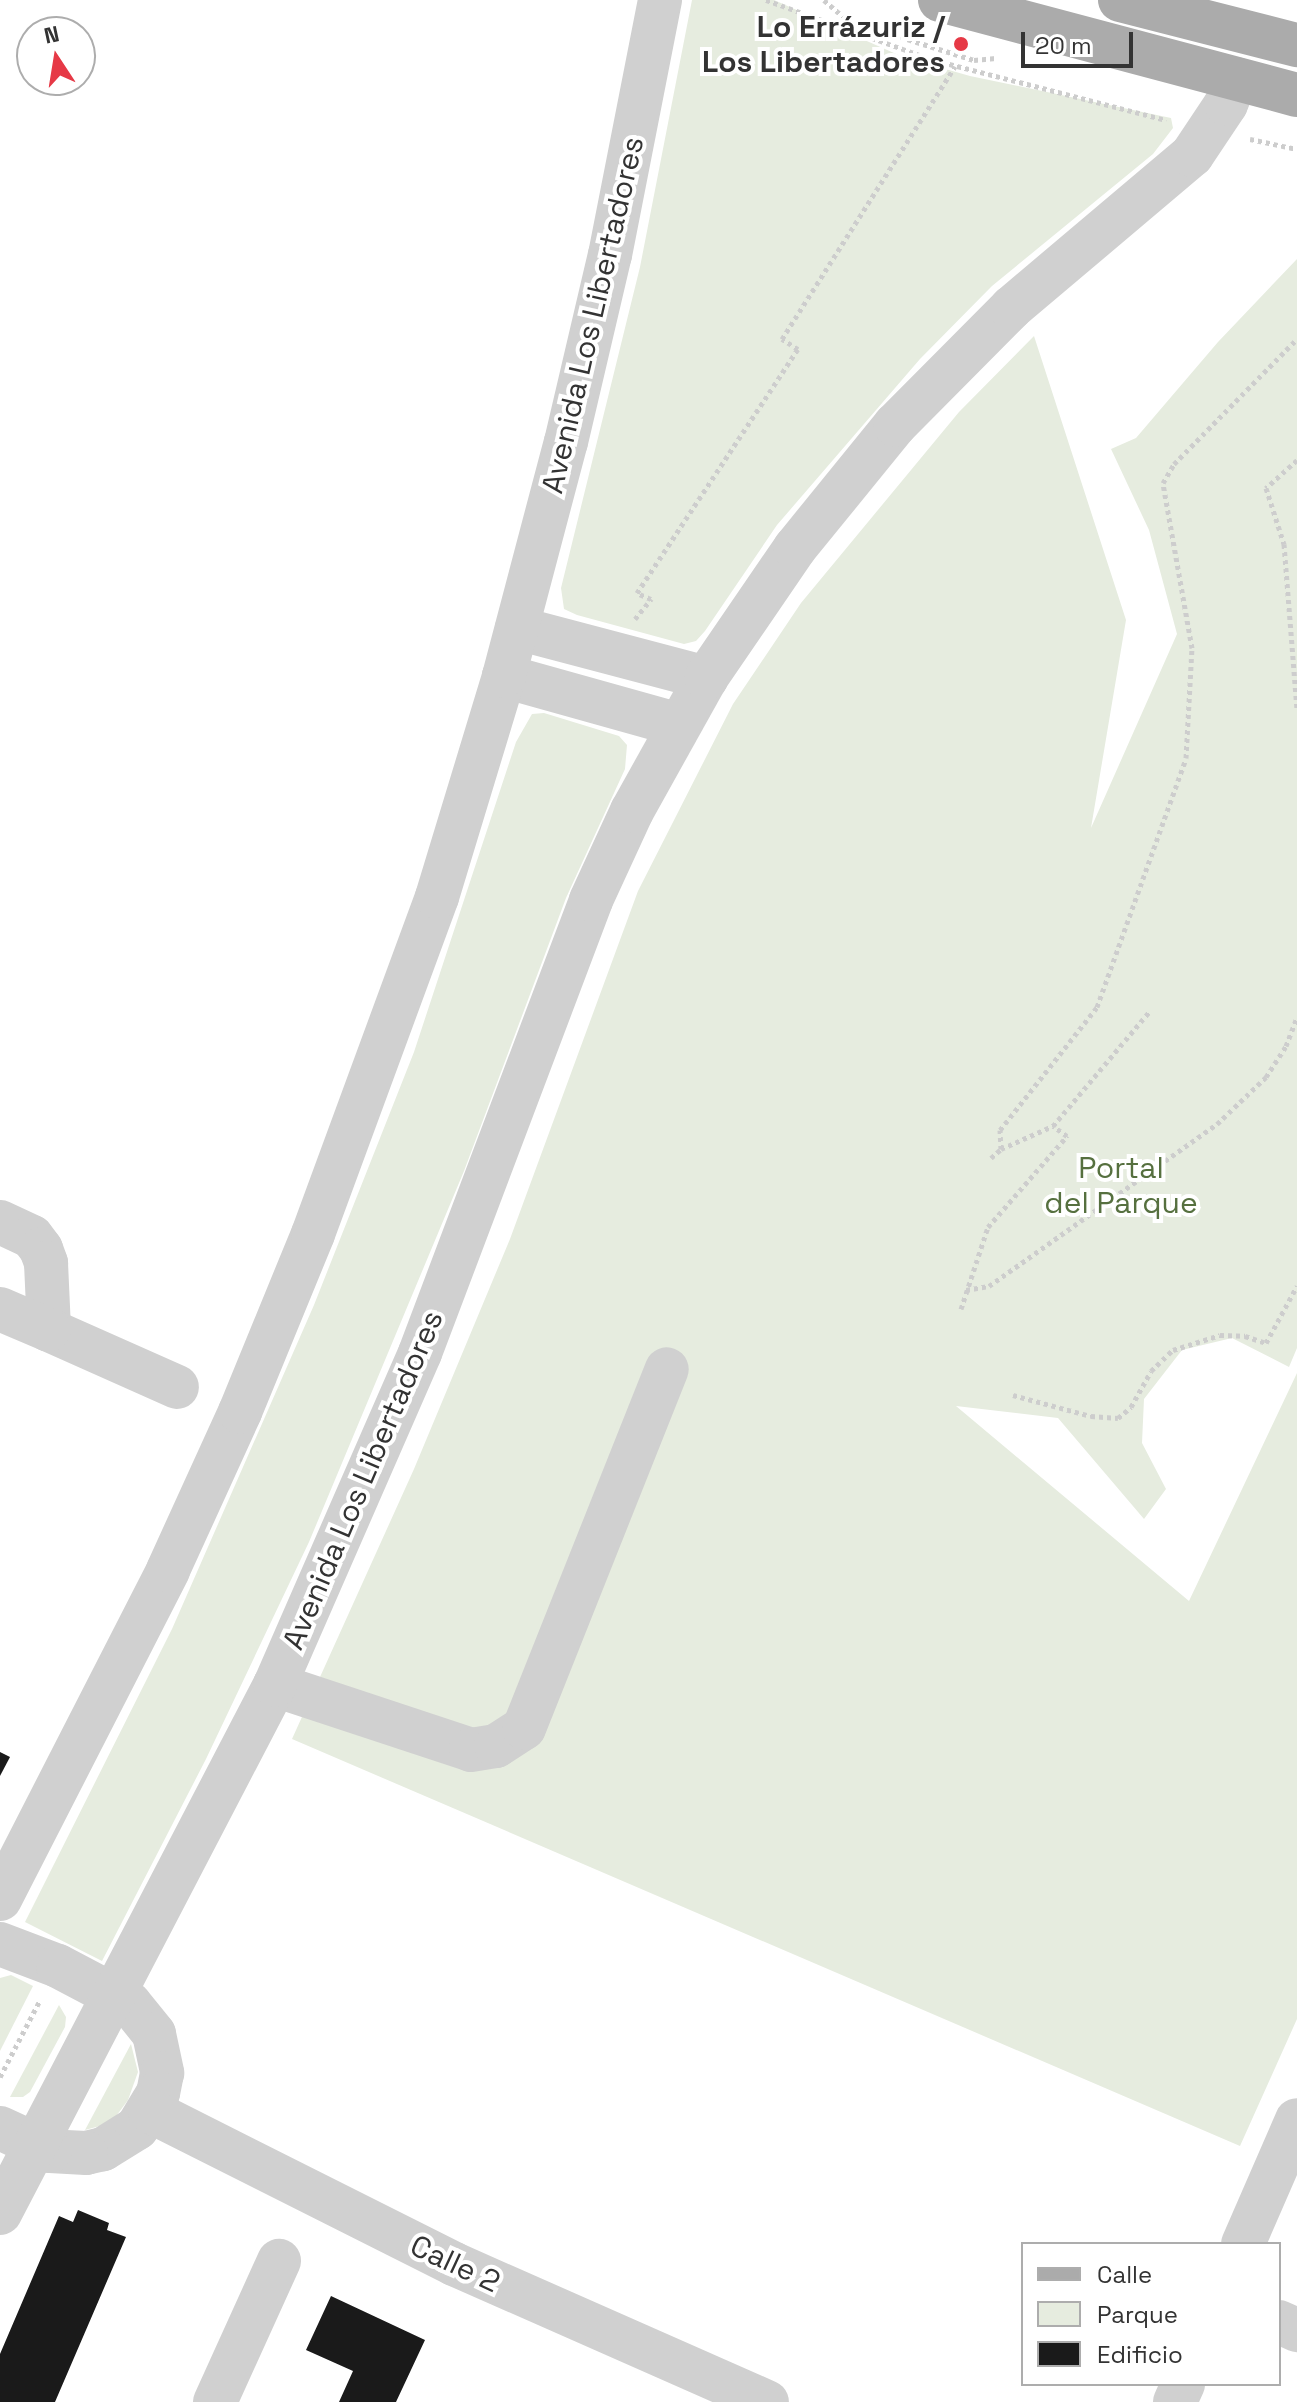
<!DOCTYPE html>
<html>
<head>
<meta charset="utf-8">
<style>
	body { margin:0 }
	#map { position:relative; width:1297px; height:2402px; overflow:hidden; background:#fff; font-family:"Space Grotesk",sans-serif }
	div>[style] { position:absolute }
	.green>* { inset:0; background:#e6ecdf }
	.building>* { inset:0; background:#1a1a1a }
	.path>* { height:5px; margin-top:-2.5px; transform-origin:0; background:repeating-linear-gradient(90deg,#cdcdcd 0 4px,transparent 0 8px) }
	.minor>* { height:44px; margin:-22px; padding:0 22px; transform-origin:22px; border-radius:22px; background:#d0d0d0 }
	.major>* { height:44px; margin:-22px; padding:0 22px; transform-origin:22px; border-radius:22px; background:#ababab }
	.dots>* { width:22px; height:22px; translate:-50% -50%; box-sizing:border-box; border:4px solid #fff; border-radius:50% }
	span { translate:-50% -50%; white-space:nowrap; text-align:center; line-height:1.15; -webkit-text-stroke:8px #fff; paint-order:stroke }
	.poi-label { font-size:30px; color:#333; font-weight:700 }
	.right { translate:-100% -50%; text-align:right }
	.street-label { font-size:30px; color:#333 }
	.park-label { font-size:30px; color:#56703f }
	.legend { position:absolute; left:1021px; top:2242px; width:260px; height:144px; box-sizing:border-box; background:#fff; border:2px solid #adadad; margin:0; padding:10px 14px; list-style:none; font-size:24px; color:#333 }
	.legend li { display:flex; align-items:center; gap:16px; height:40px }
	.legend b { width:40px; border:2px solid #adadad }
	.north { position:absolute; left:16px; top:16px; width:80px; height:80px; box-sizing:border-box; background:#fff; border:2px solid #adadad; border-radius:50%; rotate:348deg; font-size:22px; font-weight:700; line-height:32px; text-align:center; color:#333 }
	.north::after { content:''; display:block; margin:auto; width:28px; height:36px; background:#e63946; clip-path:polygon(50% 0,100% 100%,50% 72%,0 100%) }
	.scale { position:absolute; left:1021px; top:32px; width:112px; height:36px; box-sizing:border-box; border:4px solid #333; border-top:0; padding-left:10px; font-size:24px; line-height:28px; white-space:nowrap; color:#333; -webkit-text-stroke:6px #fff; paint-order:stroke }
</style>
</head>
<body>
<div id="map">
	<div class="green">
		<i style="clip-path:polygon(692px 0,774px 0,903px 57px,970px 76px,1171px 118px,1173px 128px,1153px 154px,992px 286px,920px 359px,777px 525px,705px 631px,696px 641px,684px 644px,577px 615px,564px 609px,561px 588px,640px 267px)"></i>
		<i style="clip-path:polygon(1297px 259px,1297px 1348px,1289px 1367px,1232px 1338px,1182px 1350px,1144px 1399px,1142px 1443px,1166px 1489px,1144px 1519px,1058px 1418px,956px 1406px,1189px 1601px,1297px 1373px,1297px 2019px,1240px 2146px,292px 1739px,414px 1469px,510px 1239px,638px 891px,733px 704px,801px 603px,959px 412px,1034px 336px,1126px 620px,1091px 828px,1177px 634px,1149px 530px,1111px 449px,1136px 438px,1218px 342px)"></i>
		<i style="clip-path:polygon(544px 713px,619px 736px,627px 745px,625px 769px,566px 898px,464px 1171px,309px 1542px,206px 1759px,102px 1961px,25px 1922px,172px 1629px,314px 1305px,414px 1052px,516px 742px,532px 714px)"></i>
		<i style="clip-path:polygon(11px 1975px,33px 1986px,0 2051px,0 1978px)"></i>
		<i style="clip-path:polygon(59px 2005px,66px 2017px,65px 2027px,30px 2092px,23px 2097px,10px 2097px)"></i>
		<i style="clip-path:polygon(131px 2044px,138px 2072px,128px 2100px,111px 2123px,85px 2130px)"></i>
	</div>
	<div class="building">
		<i style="clip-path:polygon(0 1752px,10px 1757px,0 1776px)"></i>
		<i style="clip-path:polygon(78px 2210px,109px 2223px,107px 2230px,126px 2237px,55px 2402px,0 2402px,0 2354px,59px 2216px,73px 2222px)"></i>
		<i style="clip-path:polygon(331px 2296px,425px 2340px,396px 2402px,339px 2402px,353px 2371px,306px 2350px)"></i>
	</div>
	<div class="path">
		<i style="left:766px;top:0;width:178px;rotate:19.7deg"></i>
		<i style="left:934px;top:60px;width:240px;rotate:14.5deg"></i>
		<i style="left:824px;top:0;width:30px;rotate:41deg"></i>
		<i style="left:847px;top:20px;width:133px;rotate:17.5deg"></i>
		<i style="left:974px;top:60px;width:22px;rotate:-5deg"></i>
		<i style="left:1250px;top:139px;width:48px;rotate:12deg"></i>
		<i style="left:1297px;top:460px;width:42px;rotate:137.9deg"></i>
		<i style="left:1266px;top:488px;width:59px;rotate:72.2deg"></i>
		<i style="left:1284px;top:544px;width:165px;rotate:85.5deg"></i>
		<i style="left:635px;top:619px;width:26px;rotate:-51deg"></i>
		<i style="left:651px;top:599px;width:15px;rotate:-157deg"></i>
		<i style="left:637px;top:593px;width:292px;rotate:-56.6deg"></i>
		<i style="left:798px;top:349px;width:19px;rotate:-148deg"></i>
		<i style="left:782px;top:339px;width:323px;rotate:-57.6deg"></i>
		<i style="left:1001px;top:1149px;width:19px;rotate:-93deg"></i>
		<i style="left:1000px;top:1130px;width:157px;rotate:-51.7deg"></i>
		<i style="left:1097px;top:1007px;width:264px;rotate:-70.3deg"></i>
		<i style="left:1186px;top:758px;width:110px;rotate:-86.9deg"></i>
		<i style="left:1192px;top:648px;width:168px;rotate:-100deg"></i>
		<i style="left:1163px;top:483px;width:22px;rotate:-60deg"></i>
		<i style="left:1174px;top:464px;width:175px;rotate:-45.5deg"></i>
		<i style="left:991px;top:1158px;width:13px;rotate:-42deg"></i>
		<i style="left:1001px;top:1149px;width:57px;rotate:-23.9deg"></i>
		<i style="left:1053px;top:1126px;width:149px;rotate:-49.9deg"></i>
		<i style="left:966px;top:1290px;width:23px;rotate:-10deg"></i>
		<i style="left:989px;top:1286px;width:280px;rotate:-35.4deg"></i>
		<i style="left:1217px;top:1124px;width:68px;rotate:-43.8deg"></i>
		<i style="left:1266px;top:1077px;width:37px;rotate:-57deg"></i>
		<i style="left:1286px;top:1046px;width:30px;rotate:-69deg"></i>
		<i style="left:961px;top:1309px;width:86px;rotate:-71.8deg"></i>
		<i style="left:988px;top:1227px;width:121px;rotate:-49deg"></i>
		<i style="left:1067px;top:1136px;width:17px;rotate:-144deg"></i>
		<i style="left:1013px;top:1395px;width:81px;rotate:15.1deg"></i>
		<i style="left:1091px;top:1416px;width:27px;rotate:4deg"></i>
		<i style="left:1118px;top:1418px;width:17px;rotate:-40deg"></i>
		<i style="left:1131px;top:1407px;width:41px;rotate:-60.9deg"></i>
		<i style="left:1151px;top:1371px;width:30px;rotate:-44deg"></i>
		<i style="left:1173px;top:1350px;width:49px;rotate:-17.7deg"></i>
		<i style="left:1220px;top:1335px;width:25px;rotate:2deg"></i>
		<i style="left:1245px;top:1336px;width:22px;rotate:18deg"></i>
		<i style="left:1266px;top:1343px;width:65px;rotate:-61.5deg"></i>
		<i style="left:0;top:2077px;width:87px;rotate:-62.5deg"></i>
	</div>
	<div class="minor">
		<i style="left:517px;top:628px;width:196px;rotate:14.8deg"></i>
		<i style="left:504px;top:676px;width:182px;rotate:15.6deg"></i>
		<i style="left:0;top:1222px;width:35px;rotate:25deg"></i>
		<i style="left:32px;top:1237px;width:15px;rotate:53deg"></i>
		<i style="left:41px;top:1249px;width:15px;rotate:70deg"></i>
		<i style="left:46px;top:1263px;width:67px;rotate:87.4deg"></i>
		<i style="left:49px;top:1330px;width:140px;rotate:24deg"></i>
		<i style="left:0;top:1309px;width:53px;rotate:23.2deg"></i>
		<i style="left:275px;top:1685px;width:206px;rotate:18.3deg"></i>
		<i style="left:471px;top:1750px;width:25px;rotate:-9deg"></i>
		<i style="left:496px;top:1746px;width:33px;rotate:-33deg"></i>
		<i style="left:524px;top:1728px;width:386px;rotate:-68.3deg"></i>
		<i style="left:0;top:1899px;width:369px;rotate:-62.9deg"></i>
		<i style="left:168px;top:1570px;width:174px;rotate:-65.5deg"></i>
		<i style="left:240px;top:1412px;width:192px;rotate:-67.7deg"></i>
		<i style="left:313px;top:1234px;width:359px;rotate:-69.8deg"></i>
		<i style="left:437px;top:897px;width:231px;rotate:-73.1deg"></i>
		<i style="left:504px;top:676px;width:242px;rotate:-75.2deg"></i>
		<i style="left:566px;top:442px;width:192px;rotate:-76.8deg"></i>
		<i style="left:610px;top:255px;width:260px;rotate:-78.9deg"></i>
		<i style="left:0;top:1944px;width:62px;rotate:20.8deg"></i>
		<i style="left:58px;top:1966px;width:81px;rotate:27.8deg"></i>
		<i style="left:130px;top:2004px;width:38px;rotate:51deg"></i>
		<i style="left:154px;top:2034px;width:40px;rotate:78deg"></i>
		<i style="left:162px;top:2073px;width:20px;rotate:101deg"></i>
		<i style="left:158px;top:2093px;width:41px;rotate:121deg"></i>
		<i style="left:137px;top:2128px;width:40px;rotate:148deg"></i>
		<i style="left:103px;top:2149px;width:17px;rotate:167deg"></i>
		<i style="left:86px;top:2153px;width:36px;rotate:-177deg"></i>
		<i style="left:50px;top:2151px;width:55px;rotate:-155.3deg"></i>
		<i style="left:150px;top:2111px;width:340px;rotate:26.7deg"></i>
		<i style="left:454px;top:2264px;width:342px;rotate:23.8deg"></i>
		<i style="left:0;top:2213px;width:595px;rotate:-62.49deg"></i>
		<i style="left:275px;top:1685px;width:362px;rotate:-66.4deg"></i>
		<i style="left:420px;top:1353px;width:484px;rotate:-69.3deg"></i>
		<i style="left:591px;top:900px;width:98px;rotate:-65.3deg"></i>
		<i style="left:632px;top:811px;width:152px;rotate:-60.9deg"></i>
		<i style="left:706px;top:678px;width:158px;rotate:-55.6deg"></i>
		<i style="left:795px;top:548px;width:159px;rotate:-50.9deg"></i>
		<i style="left:895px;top:425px;width:165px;rotate:-45.2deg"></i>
		<i style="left:1011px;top:308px;width:237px;rotate:-40.2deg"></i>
		<i style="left:1192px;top:155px;width:61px;rotate:-56.3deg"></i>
		<i style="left:1226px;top:104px;width:27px;rotate:-68deg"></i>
		<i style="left:1243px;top:2244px;width:135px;rotate:-66.5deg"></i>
		<i style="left:1279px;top:2322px;width:20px;rotate:24deg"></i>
		<i style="left:215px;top:2402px;width:155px;rotate:-65.6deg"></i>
		<i style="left:1175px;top:2402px;width:20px;rotate:-66deg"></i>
	</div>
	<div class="major">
		<i style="left:940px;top:0;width:369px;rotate:14.9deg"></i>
		<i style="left:1120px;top:0;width:183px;rotate:14.3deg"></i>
	</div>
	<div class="dots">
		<i style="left:961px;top:44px;background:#e63946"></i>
	</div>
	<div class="poi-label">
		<span class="right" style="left:945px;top:44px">Lo Errázuriz /<br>Los Libertadores</span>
	</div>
	<div class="street-label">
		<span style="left:593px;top:315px;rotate:-77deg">Avenida Los Libertadores</span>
		<span style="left:363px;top:1480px;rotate:-67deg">Avenida Los Libertadores</span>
		<span style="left:455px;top:2264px;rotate:25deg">Calle 2</span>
	</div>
	<div class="park-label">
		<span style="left:1121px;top:1185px">Portal<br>del Parque</span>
	</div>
	<ul class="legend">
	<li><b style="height:10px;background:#ababab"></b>Calle</li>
	<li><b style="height:22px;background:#e6ecdf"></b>Parque</li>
	<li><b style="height:22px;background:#1a1a1a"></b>Edificio</li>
	</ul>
	<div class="north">N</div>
	<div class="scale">20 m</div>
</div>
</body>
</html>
